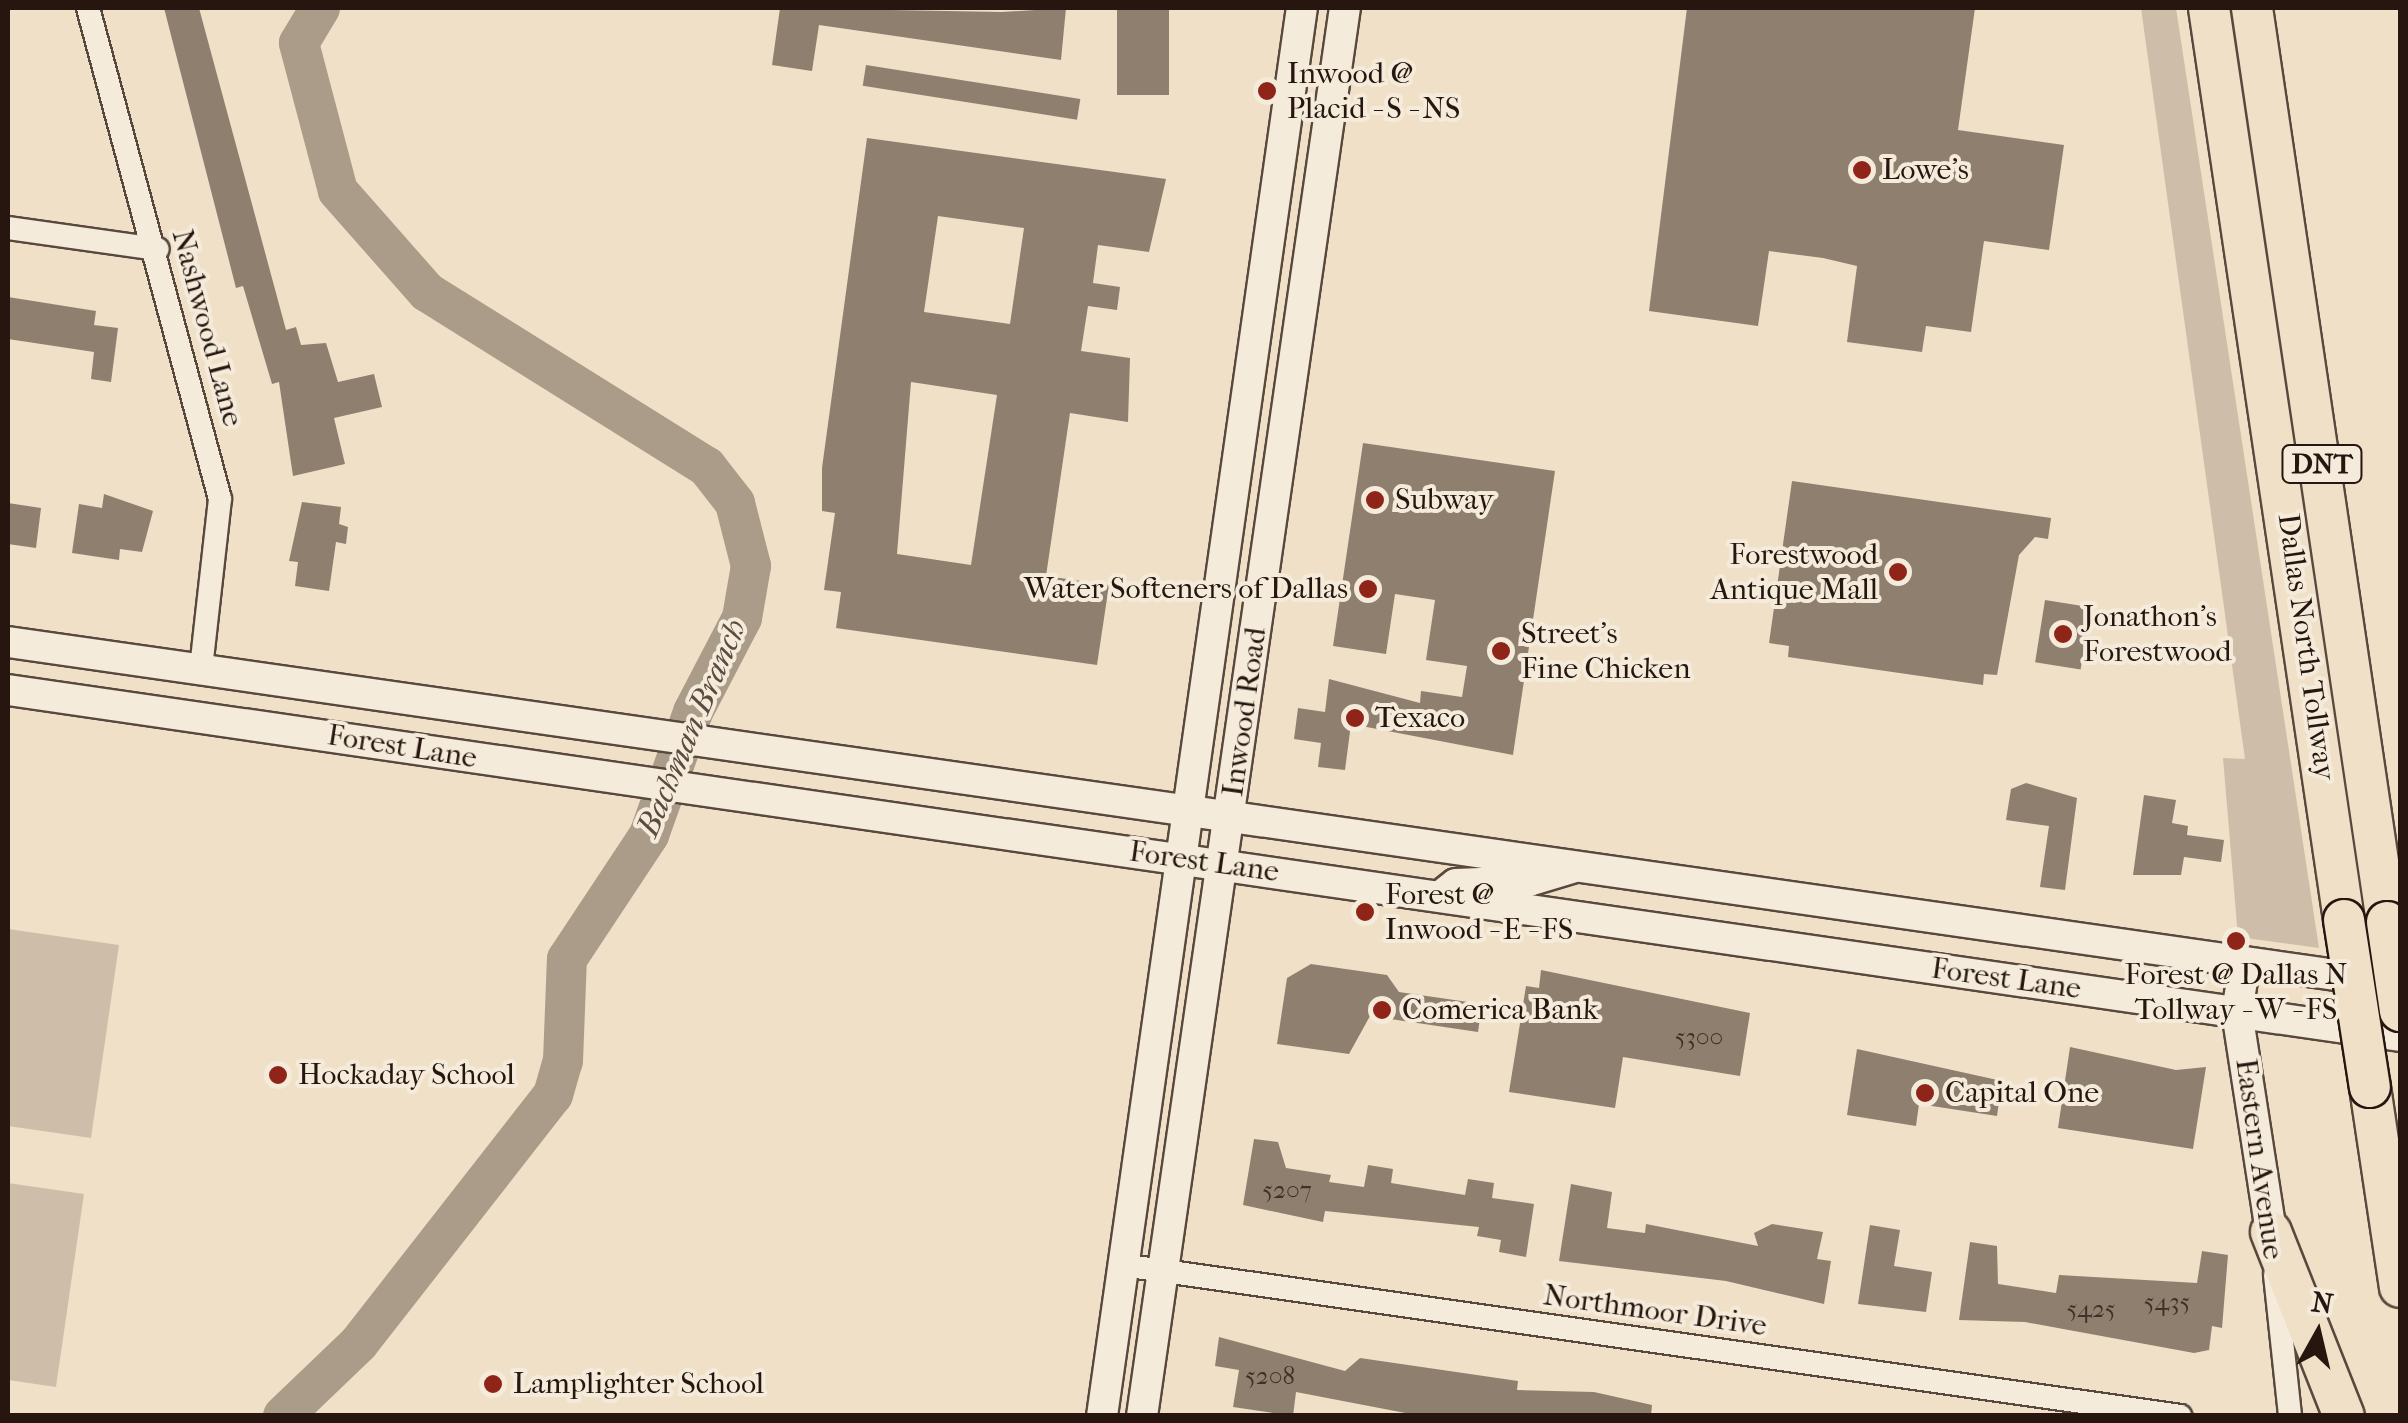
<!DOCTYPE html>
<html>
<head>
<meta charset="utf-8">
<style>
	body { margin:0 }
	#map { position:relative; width:2408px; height:1423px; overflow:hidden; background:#f0e0c8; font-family:"IM FELL French Canon",serif }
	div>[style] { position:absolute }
	.green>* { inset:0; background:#cebea9 }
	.river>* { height:40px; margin:-20px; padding:0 20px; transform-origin:20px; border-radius:20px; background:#ab9b89 }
	.building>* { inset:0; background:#8f7f6f; transform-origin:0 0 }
	.roads { filter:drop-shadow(2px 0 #58483d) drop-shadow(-2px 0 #58483d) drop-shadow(0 2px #58483d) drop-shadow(0 -2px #58483d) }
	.minor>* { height:22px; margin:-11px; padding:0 11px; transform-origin:11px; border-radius:11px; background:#f5ebdb }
	.secondary>* { height:30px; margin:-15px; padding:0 15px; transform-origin:15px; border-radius:15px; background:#f5ebdb }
	.motorway>* { height:40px; margin:-20px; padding:0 20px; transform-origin:20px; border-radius:20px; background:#f0e0c8 }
	.bridges { filter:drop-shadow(2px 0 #26160f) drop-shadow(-2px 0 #26160f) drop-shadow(0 2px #26160f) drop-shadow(0 -2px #26160f) }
	.motorway-bridge>* { height:40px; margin:-20px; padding:0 20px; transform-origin:20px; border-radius:20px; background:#f0e0c8 }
	.dots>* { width:28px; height:28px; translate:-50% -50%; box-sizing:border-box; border:5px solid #f5ebdb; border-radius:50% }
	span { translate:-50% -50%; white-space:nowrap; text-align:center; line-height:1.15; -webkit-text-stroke:8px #f5ebdb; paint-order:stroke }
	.number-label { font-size:25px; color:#403027 }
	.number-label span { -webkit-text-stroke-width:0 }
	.shield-label span { padding:2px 8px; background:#f5ebdb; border:2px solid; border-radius:8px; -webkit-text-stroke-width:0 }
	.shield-label { font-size:28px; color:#26160f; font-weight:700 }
	.poi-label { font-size:30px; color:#26160f }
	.left { translate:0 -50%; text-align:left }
	.right { translate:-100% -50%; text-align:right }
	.street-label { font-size:30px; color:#26160f }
	.water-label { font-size:32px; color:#5b4b40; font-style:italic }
	.frame { position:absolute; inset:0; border:10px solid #26160f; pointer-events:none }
	.north { position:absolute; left:2268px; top:1283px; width:100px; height:100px; -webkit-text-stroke:8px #f5ebdb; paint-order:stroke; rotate:8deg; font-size:28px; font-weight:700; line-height:40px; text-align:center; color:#26160f }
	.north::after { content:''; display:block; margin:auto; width:35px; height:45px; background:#26160f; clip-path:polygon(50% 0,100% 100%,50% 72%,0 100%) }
</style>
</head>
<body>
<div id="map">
	<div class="green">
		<i style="clip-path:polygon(2141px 8px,2176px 8px,2319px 948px,2238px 937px,2223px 758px,2245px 759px)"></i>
		<i style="clip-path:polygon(8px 929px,119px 945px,91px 1138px,8px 1126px)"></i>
		<i style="clip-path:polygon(8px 1183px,84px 1194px,56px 1387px,8px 1380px)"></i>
	</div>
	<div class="river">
		<i style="left:283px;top:1416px;width:105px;rotate:-43.8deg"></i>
		<i style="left:359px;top:1343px;width:315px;rotate:-52deg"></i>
		<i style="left:553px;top:1095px;width:35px;rotate:-74deg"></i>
		<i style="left:563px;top:1061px;width:102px;rotate:-87.8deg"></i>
		<i style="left:567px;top:959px;width:149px;rotate:-56.5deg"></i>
		<i style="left:649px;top:835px;width:131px;rotate:-70.3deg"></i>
		<i style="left:693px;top:712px;width:106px;rotate:-62.5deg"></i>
		<i style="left:742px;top:618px;width:53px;rotate:-80.2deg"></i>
		<i style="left:751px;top:566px;width:65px;rotate:-104.3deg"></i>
		<i style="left:735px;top:503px;width:46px;rotate:-127.9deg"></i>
		<i style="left:707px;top:467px;width:330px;rotate:-148deg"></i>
		<i style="left:427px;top:292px;width:135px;rotate:-131.4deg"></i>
		<i style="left:338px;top:191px;width:153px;rotate:-104.8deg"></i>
		<i style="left:299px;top:43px;width:41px;rotate:-59deg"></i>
	</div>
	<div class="building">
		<i style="clip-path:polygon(164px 8px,199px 8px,286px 330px,296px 327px,301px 345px,326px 343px,338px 382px,374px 374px,382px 407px,334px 418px,345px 464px,293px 476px,279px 382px,272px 384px,243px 286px,236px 288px)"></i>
		<i style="clip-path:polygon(780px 8px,1002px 12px,1066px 8px,1061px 60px,819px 25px,812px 71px,772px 65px)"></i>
		<i style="left:1117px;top:8px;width:52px;height:87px"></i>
		<i style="clip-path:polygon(1687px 8px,1975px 8px,1958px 130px,2064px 145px,2049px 250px,1984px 241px,1971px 332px,1926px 326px,1922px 352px,1847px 342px,1857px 266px,1823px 258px,1769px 251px,1758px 326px,1649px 311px)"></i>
		<i style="left:866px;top:65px;width:217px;height:21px;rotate:9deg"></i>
		<i style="clip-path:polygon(evenodd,867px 138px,1166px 179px,1149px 252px,1098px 245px,1093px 283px,1120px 287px,1117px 310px,1088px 306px,1081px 351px,1130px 358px,1128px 422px,1070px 413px,1046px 576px,1109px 585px,1097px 665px,836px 628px,841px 592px,824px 590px,835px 513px,822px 511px,822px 468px,867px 138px,938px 216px,1024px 228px,1010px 324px,924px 312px,938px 216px,867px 138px,911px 382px,997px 395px,971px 565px,897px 554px,911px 382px)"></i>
		<i style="clip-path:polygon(8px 297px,96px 311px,94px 325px,118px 328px,111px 382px,91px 379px,94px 352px,8px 339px)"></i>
		<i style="clip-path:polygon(1363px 443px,1555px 471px,1513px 755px,1351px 724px,1345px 770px,1318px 767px,1321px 743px,1294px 739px,1298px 708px,1325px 712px,1329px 679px,1420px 703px,1421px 691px,1462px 697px,1467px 666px,1426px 660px,1435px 600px,1395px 594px,1386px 654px,1333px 646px)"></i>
		<i style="clip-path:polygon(1792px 481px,2051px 518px,2048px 539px,2035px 537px,2019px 555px,1997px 675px,1984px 674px,1983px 685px,1788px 657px,1789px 646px,1769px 643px)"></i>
		<i style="clip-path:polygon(104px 494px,153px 511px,142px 552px,120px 549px,119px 560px,72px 553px,79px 504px,102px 508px)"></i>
		<i style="clip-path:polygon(302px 502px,341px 507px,339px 524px,348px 527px,346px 544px,336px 542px,329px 591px,295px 586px,298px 562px,289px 561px)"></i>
		<i style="clip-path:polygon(8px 503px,41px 508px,36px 548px,8px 544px)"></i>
		<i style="left:2045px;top:600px;width:46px;height:63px;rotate:9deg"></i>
		<i style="clip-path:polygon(2026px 783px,2077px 798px,2065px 890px,2040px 887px,2049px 826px,2006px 820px,2011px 789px)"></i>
		<i style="clip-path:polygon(2144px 795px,2176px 800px,2172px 823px,2188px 826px,2187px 835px,2224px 840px,2221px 862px,2184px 857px,2181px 875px,2133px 875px)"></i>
		<i style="clip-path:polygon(1311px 964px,1387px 975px,1399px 992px,1482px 1004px,1478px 1032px,1370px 1016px,1349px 1054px,1277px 1044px,1287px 978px)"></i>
		<i style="clip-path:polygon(1541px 970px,1750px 1013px,1740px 1076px,1623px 1057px,1615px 1108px,1509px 1092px,1526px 986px,1539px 988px)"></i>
		<i style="clip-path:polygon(2070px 1047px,2176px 1070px,2206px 1067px,2193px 1149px,2058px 1128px)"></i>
		<i style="clip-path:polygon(1857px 1049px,2002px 1081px,1997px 1116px,1919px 1104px,1916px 1126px,1847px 1115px)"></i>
		<i style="clip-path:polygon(1254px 1139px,1278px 1142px,1286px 1168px,1331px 1175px,1329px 1182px,1364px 1187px,1368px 1165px,1393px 1169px,1391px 1183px,1465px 1195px,1468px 1179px,1494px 1183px,1492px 1198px,1534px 1204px,1526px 1257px,1499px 1252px,1501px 1240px,1477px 1236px,1479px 1227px,1325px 1211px,1323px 1222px,1243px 1205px)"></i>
		<i style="clip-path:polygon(1571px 1184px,1612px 1192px,1607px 1228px,1645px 1233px,1646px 1224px,1758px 1246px,1754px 1233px,1772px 1224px,1823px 1232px,1817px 1259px,1831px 1261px,1824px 1304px,1726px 1281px,1559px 1261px)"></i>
		<i style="clip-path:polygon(1870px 1225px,1900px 1230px,1894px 1266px,1932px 1272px,1926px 1312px,1858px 1304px)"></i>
		<i style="clip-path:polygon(1970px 1242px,1997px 1246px,1998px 1284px,2056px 1293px,2059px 1275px,2197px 1283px,2202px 1251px,2228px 1255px,2222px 1328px,2212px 1326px,2209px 1350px,2194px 1353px,2025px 1322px,1959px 1320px)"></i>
		<i style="clip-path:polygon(1219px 1337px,1345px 1371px,1360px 1358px,1518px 1381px,1517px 1390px,1594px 1392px,1652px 1405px,1651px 1416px,1421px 1416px,1296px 1392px,1293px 1416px,1233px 1407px,1239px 1370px,1215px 1366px)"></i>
	</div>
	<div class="roads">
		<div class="minor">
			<i style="left:88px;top:8px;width:508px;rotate:74.95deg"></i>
			<i style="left:220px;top:499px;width:171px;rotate:96.4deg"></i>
			<i style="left:8px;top:228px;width:151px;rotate:8deg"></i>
			<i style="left:1122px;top:1265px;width:1069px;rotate:8.12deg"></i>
			<i style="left:2275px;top:1275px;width:142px;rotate:83.9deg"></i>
		</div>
		<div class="secondary">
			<i style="left:8px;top:642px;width:2386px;rotate:8.14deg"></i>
			<i style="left:8px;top:690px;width:2417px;rotate:8.23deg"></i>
			<i style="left:1443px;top:894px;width:16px;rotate:-38deg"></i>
			<i style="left:1456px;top:884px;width:73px;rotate:-2.4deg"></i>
			<i style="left:1529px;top:881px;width:45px;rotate:-16.8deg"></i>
			<i style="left:2245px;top:962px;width:51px;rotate:99.1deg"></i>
			<i style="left:2237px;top:1012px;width:223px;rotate:81.2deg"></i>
			<i style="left:1102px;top:1416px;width:1422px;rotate:-81.92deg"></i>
			<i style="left:1142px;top:1416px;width:1423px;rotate:-81.8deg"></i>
		</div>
		<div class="motorway">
			<i style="left:2209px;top:8px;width:922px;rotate:81.58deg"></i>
			<i style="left:2252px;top:8px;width:924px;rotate:81.6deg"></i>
			<i style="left:2370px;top:1087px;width:202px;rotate:81.5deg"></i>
			<i style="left:2271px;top:1232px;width:198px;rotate:68.4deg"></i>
		</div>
	</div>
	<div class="bridges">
		<div class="motorway-bridge">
			<i style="left:2344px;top:920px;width:169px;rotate:81.2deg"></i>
			<i style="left:2387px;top:922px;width:90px;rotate:81.7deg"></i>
		</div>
	</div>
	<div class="dots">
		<i style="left:1267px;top:91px;background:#8f2418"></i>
		<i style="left:1862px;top:170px;background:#8f2418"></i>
		<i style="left:1375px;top:500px;background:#8f2418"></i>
		<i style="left:1898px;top:572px;background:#8f2418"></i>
		<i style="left:1368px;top:589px;background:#8f2418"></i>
		<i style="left:2063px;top:634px;background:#8f2418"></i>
		<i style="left:1501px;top:651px;background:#8f2418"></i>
		<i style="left:1355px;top:718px;background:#8f2418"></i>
		<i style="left:1365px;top:912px;background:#8f2418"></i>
		<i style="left:2236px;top:941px;background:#8f2418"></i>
		<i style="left:1382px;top:1010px;background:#8f2418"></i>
		<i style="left:278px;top:1075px;background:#8f2418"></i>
		<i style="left:1925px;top:1093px;background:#8f2418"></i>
		<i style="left:493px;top:1384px;background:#8f2418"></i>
	</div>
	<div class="number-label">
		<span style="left:1699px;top:1037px">5300</span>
		<span style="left:1287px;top:1190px">5207</span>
		<span style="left:2167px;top:1302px">5435</span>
		<span style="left:2091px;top:1309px">5425</span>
		<span style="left:1270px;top:1376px">5208</span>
	</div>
	<div class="shield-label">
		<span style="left:2322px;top:464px">DNT</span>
	</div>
	<div class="poi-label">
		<span class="left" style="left:1287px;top:91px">Inwood @<br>Placid - S - NS</span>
		<span class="left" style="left:1882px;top:170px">Lowe's</span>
		<span class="left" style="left:1395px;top:500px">Subway</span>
		<span class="right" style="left:1878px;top:572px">Forestwood<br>Antique Mall</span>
		<span class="right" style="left:1348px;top:589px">Water Softeners of Dallas</span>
		<span class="left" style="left:2083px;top:634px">Jonathon's<br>Forestwood</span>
		<span class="left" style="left:1521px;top:651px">Street's<br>Fine Chicken</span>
		<span class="left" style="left:1375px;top:718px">Texaco</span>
		<span class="left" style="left:1385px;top:912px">Forest @<br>Inwood - E - FS</span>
		<span style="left:2236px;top:992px">Forest @ Dallas N<br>Tollway - W - FS</span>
		<span class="left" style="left:1402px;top:1010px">Comerica Bank</span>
		<span class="left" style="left:298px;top:1075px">Hockaday School</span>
		<span class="left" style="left:1945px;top:1093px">Capital One</span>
		<span class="left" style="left:513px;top:1384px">Lamplighter School</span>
	</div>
	<div class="street-label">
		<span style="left:207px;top:328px;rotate:75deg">Nashwood Lane</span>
		<span style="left:2306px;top:647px;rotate:82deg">Dallas North Tollway</span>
		<span style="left:1245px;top:712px;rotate:-82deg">Inwood Road</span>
		<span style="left:402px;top:747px;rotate:9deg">Forest Lane</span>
		<span style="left:1204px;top:862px;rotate:8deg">Forest Lane</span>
		<span style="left:2006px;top:979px;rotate:8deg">Forest Lane</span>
		<span style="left:2259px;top:1159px;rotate:82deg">Eastern Avenue</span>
		<span style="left:1655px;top:1311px;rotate:8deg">Northmoor Drive</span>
	</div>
	<div class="water-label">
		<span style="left:692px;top:728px;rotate:-67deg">Bachman Branch</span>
	</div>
	<div class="frame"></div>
	<div class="north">N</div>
</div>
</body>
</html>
